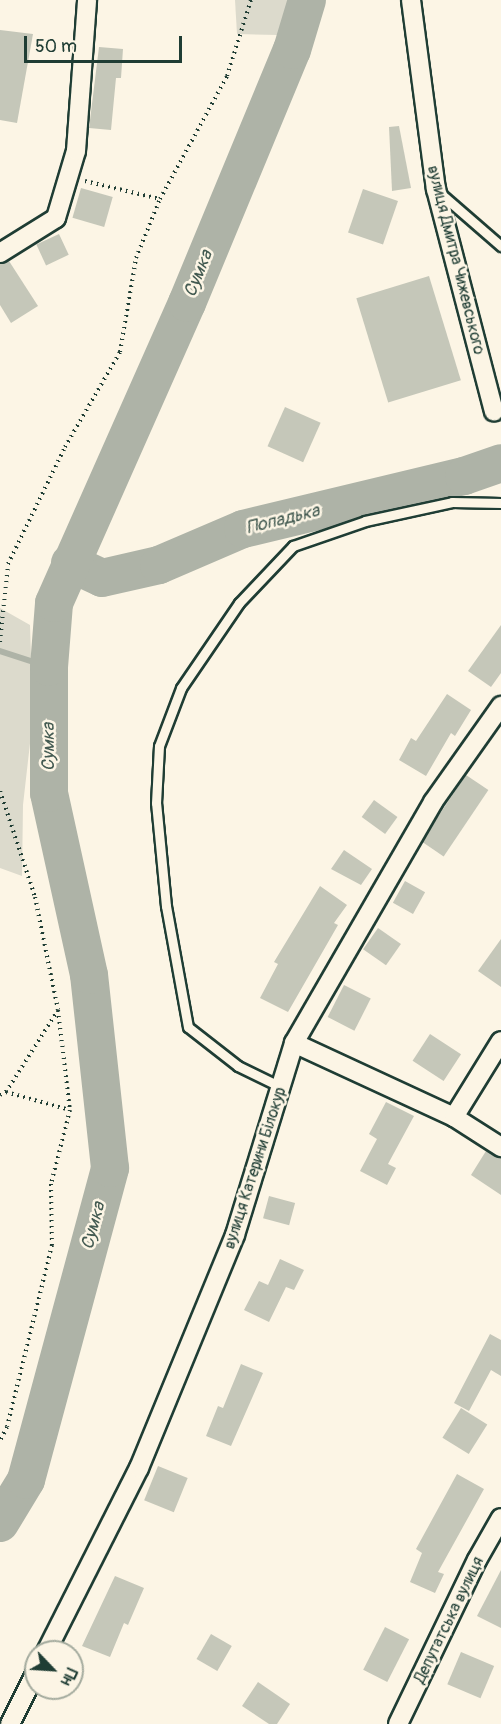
<!DOCTYPE html>
<html>
<head>
<meta charset="utf-8">
<style>
	body { margin:0 }
	#map { position:relative; width:501px; height:1724px; overflow:hidden; background:#fcf5e5; font-family:Pangolin,sans-serif }
	div>[style] { position:absolute }
	.green>* { inset:0; background:#dcdacc }
	.stream>* { height:6px; margin:-3px; padding:0 3px; transform-origin:3px; border-radius:3px; background:#aeb3a7 }
	.river>* { height:38px; margin:-19px; padding:0 19px; transform-origin:19px; border-radius:19px; background:#aeb3a7 }
	.building>* { inset:0; background:#c5c7b9; transform-origin:0 0 }
	.path>* { height:4px; margin-top:-2px; transform-origin:0; background:repeating-linear-gradient(90deg,#1f3d34 0 1.5px,transparent 0 6px) }
	.roads { filter:drop-shadow(2px 0 #1f3d34) drop-shadow(-2px 0 #1f3d34) drop-shadow(0 2px #1f3d34) drop-shadow(0 -2px #1f3d34) }
	.lane>* { height:9px; margin:-4.5px; padding:0 4.5px; transform-origin:4.5px; border-radius:4.5px; background:#fcf5e5 }
	.street>* { height:18px; margin:-9px; padding:0 9px; transform-origin:9px; border-radius:9px; background:#fcf5e5 }
	span { translate:-50% -50%; white-space:nowrap; text-align:center; line-height:1.15; -webkit-text-stroke:5px #fcf5e5; paint-order:stroke }
	.street-label { font-size:16px; color:#1f3d34 }
	.water-label { font-size:18px; color:#435a51; font-style:italic }
	.north { position:absolute; left:24px; top:1640px; width:60px; height:60px; box-sizing:border-box; background:#fcf5e5; border:2px solid #a4ab9e; border-radius:50%; rotate:115deg; font-size:16px; font-weight:700; line-height:24px; text-align:center; color:#1f3d34 }
	.north::after { content:''; display:block; margin:auto; width:21px; height:27px; background:#1f3d34; clip-path:polygon(50% 0,100% 100%,50% 72%,0 100%) }
	.scale { position:absolute; left:24px; top:36px; width:158px; height:27px; box-sizing:border-box; border:3px solid #1f3d34; border-top:0; padding-left:8px; font-size:18px; line-height:21px; white-space:nowrap; color:#1f3d34; -webkit-text-stroke:4px #fcf5e5; paint-order:stroke }
</style>
</head>
<body>
<div id="map">
	<div class="green">
		<i style="clip-path:polygon(235px 0,290px 0,278px 35px,237px 34px)"></i>
		<i style="clip-path:polygon(0 608px,30px 625px,33px 717px,23px 805px,22px 876px,0 868px)"></i>
	</div>
	<div class="stream">
		<i style="left:0;top:651px;width:52px;rotate:18.1deg"></i>
	</div>
	<div class="river">
		<i style="left:70px;top:563px;width:35px;rotate:25deg"></i>
		<i style="left:102px;top:578px;width:58px;rotate:-12.8deg"></i>
		<i style="left:159px;top:565px;width:91px;rotate:-23.2deg"></i>
		<i style="left:243px;top:529px;width:227px;rotate:-13.5deg"></i>
		<i style="left:464px;top:476px;width:39px;rotate:-19deg"></i>
		<i style="left:0;top:1523px;width:50px;rotate:-58.8deg"></i>
		<i style="left:26px;top:1480px;width:323px;rotate:-74.9deg"></i>
		<i style="left:110px;top:1168px;width:194px;rotate:-96.2deg"></i>
		<i style="left:89px;top:975px;width:186px;rotate:-102.4deg"></i>
		<i style="left:49px;top:793px;width:126px;rotate:-90deg"></i>
		<i style="left:49px;top:667px;width:64px;rotate:-85.5deg"></i>
		<i style="left:54px;top:603px;width:328px;rotate:-66.1deg"></i>
		<i style="left:187px;top:303px;width:274px;rotate:-67.5deg"></i>
		<i style="left:292px;top:50px;width:52px;rotate:-73.3deg"></i>
	</div>
	<div class="building">
		<i style="clip-path:polygon(0 30px,33px 34px,17px 123px,0 120px)"></i>
		<i style="clip-path:polygon(99px 47px,123px 49px,121px 78px,116px 78px,111px 130px,89px 128px)"></i>
		<i style="clip-path:polygon(399px 126px,411px 188px,392px 191px,389px 127px)"></i>
		<i style="left:81px;top:188px;width:33px;height:31px;rotate:16deg"></i>
		<i style="left:363px;top:189px;width:37px;height:46px;rotate:19deg"></i>
		<i style="left:59px;top:234px;width:23px;height:25px;rotate:65deg"></i>
		<i style="clip-path:polygon(9px 261px,38px 306px,11px 323px,0 305px,0 264px)"></i>
		<i style="left:429px;top:276px;width:109px;height:76px;rotate:73deg"></i>
		<i style="left:285px;top:407px;width:39px;height:43px;rotate:24deg"></i>
		<i style="clip-path:polygon(501px 625px,501px 673px,491px 687px,468px 671px)"></i>
		<i style="clip-path:polygon(447px 694px,471px 710px,455px 736px,451px 733px,426px 776px,399px 760px,411px 738px,416px 741px)"></i>
		<i style="left:466px;top:775px;width:27px;height:80px;rotate:34deg"></i>
		<i style="left:374px;top:800px;width:29px;height:21px;rotate:36deg"></i>
		<i style="clip-path:polygon(344px 850px,372px 869px,361px 885px,331px 869px)"></i>
		<i style="left:405px;top:881px;width:23px;height:25px;rotate:29deg"></i>
		<i style="clip-path:polygon(320px 886px,347px 905px,334px 923px,338px 925px,288px 1012px,260px 998px,278px 964px,274px 962px)"></i>
		<i style="left:378px;top:928px;width:28px;height:26px;rotate:35deg"></i>
		<i style="clip-path:polygon(501px 939px,501px 987px,478px 971px)"></i>
		<i style="left:344px;top:985px;width:30px;height:36px;rotate:27deg"></i>
		<i style="left:430px;top:1034px;width:37px;height:32px;rotate:33deg"></i>
		<i style="clip-path:polygon(386px 1102px,414px 1116px,388px 1164px,396px 1168px,387px 1185px,360px 1171px,377px 1139px,369px 1134px)"></i>
		<i style="clip-path:polygon(486px 1151px,501px 1158px,501px 1195px,471px 1175px)"></i>
		<i style="left:269px;top:1196px;width:27px;height:23px;rotate:15deg"></i>
		<i style="clip-path:polygon(280px 1259px,304px 1270px,294px 1290px,286px 1287px,269px 1322px,244px 1310px,259px 1281px,268px 1285px)"></i>
		<i style="clip-path:polygon(490px 1334px,501px 1340px,501px 1376px,491px 1370px,469px 1411px,454px 1403px)"></i>
		<i style="clip-path:polygon(241px 1364px,263px 1373px,231px 1446px,206px 1436px,218px 1406px,223px 1408px)"></i>
		<i style="left:461px;top:1408px;width:31px;height:35px;rotate:32deg"></i>
		<i style="left:158px;top:1466px;width:32px;height:37px;rotate:22deg"></i>
		<i style="clip-path:polygon(457px 1474px,484px 1489px,438px 1572px,444px 1574px,435px 1593px,410px 1582px,422px 1553px,416px 1549px)"></i>
		<i style="clip-path:polygon(501px 1570px,501px 1628px,477px 1616px)"></i>
		<i style="clip-path:polygon(115px 1576px,144px 1588px,128px 1625px,124px 1623px,110px 1657px,82px 1646px)"></i>
		<i style="left:385px;top:1627px;width:27px;height:48px;rotate:27deg"></i>
		<i style="left:211px;top:1634px;width:24px;height:29px;rotate:30deg"></i>
		<i style="left:461px;top:1652px;width:36px;height:35px;rotate:23deg"></i>
		<i style="clip-path:polygon(258px 1682px,290px 1704px,277px 1724px,269px 1724px,242px 1706px)"></i>
	</div>
	<div class="path">
		<i style="left:85px;top:181px;width:77px;rotate:13.5deg"></i>
		<i style="left:0;top:642px;width:78px;rotate:-84.1deg"></i>
		<i style="left:8px;top:564px;width:130px;rotate:-64deg"></i>
		<i style="left:65px;top:447px;width:110px;rotate:-59.9deg"></i>
		<i style="left:120px;top:352px;width:95px;rotate:-80.3deg"></i>
		<i style="left:136px;top:258px;width:64px;rotate:-67.9deg"></i>
		<i style="left:160px;top:199px;width:140px;rotate:-61.4deg"></i>
		<i style="left:227px;top:76px;width:80px;rotate:-72.5deg"></i>
		<i style="left:0;top:791px;width:112px;rotate:71.7deg"></i>
		<i style="left:35px;top:897px;width:115px;rotate:78.5deg"></i>
		<i style="left:58px;top:1010px;width:101px;rotate:83.2deg"></i>
		<i style="left:70px;top:1110px;width:76px;rotate:104.4deg"></i>
		<i style="left:51px;top:1184px;width:61px;rotate:89.1deg"></i>
		<i style="left:52px;top:1245px;width:187px;rotate:103.9deg"></i>
		<i style="left:7px;top:1427px;width:16px;rotate:117deg"></i>
		<i style="left:6px;top:1092px;width:97px;rotate:-57.6deg"></i>
		<i style="left:0;top:1095px;width:7px;rotate:-27deg"></i>
		<i style="left:6px;top:1092px;width:66px;rotate:15.7deg"></i>
	</div>
	<div class="roads">
		<div class="lane">
			<i style="left:440px;top:193px;width:81px;rotate:41deg"></i>
			<i style="left:281px;top:1087px;width:48px;rotate:-154deg"></i>
			<i style="left:238px;top:1066px;width:63px;rotate:-142deg"></i>
			<i style="left:188px;top:1027px;width:123px;rotate:-100.3deg"></i>
			<i style="left:166px;top:906px;width:103px;rotate:-95.5deg"></i>
			<i style="left:156px;top:803px;width:57px;rotate:-87deg"></i>
			<i style="left:159px;top:746px;width:62px;rotate:-69.2deg"></i>
			<i style="left:181px;top:688px;width:103px;rotate:-55.7deg"></i>
			<i style="left:239px;top:603px;width:79px;rotate:-46.5deg"></i>
			<i style="left:293px;top:546px;width:76px;rotate:-19.1deg"></i>
			<i style="left:365px;top:521px;width:89px;rotate:-12.3deg"></i>
			<i style="left:452px;top:502px;width:49px;rotate:1.2deg"></i>
		</div>
		<div class="street">
			<i style="left:411px;top:0;width:191px;rotate:82.5deg"></i>
			<i style="left:436px;top:189px;width:230px;rotate:75.4deg"></i>
			<i style="left:0;top:253px;width:66px;rotate:-32deg"></i>
			<i style="left:56px;top:218px;width:70px;rotate:-73.4deg"></i>
			<i style="left:76px;top:151px;width:151px;rotate:-85.8deg"></i>
			<i style="left:294px;top:1043px;width:176px;rotate:24.8deg"></i>
			<i style="left:454px;top:1117px;width:56px;rotate:32.6deg"></i>
			<i style="left:454px;top:1117px;width:89px;rotate:-58.3deg"></i>
			<i style="left:46px;top:1652px;width:206px;rotate:-63.2deg"></i>
			<i style="left:139px;top:1468px;width:252px;rotate:-67.6deg"></i>
			<i style="left:235px;top:1235px;width:201px;rotate:-72.9deg"></i>
			<i style="left:294px;top:1043px;width:278px;rotate:-60deg"></i>
			<i style="left:433px;top:802px;width:118px;rotate:-54.7deg"></i>
			<i style="left:10px;top:1724px;width:58px;rotate:-63.4deg"></i>
			<i style="left:398px;top:1724px;width:182px;rotate:-64.3deg"></i>
			<i style="left:477px;top:1560px;width:48px;rotate:-60.3deg"></i>
		</div>
	</div>
	<div class="street-label">
		<span style="left:456px;top:260px;rotate:76deg">вулиця Дмитра Чижевського</span>
		<span style="left:255px;top:1168px;rotate:-72deg">вулиця Катерини Білокур</span>
		<span style="left:449px;top:1620px;rotate:-64deg">Депутатська вулиця</span>
	</div>
	<div class="water-label">
		<span style="left:199px;top:274px;rotate:-68deg">Сумка</span>
		<span style="left:283px;top:520px;rotate:-14deg">Попадька</span>
		<span style="left:49px;top:747px;rotate:-90deg">Сумка</span>
		<span style="left:94px;top:1226px;rotate:-75deg">Сумка</span>
	</div>
	<div class="north">Пн</div>
	<div class="scale">50 m</div>
</div>
</body>
</html>
